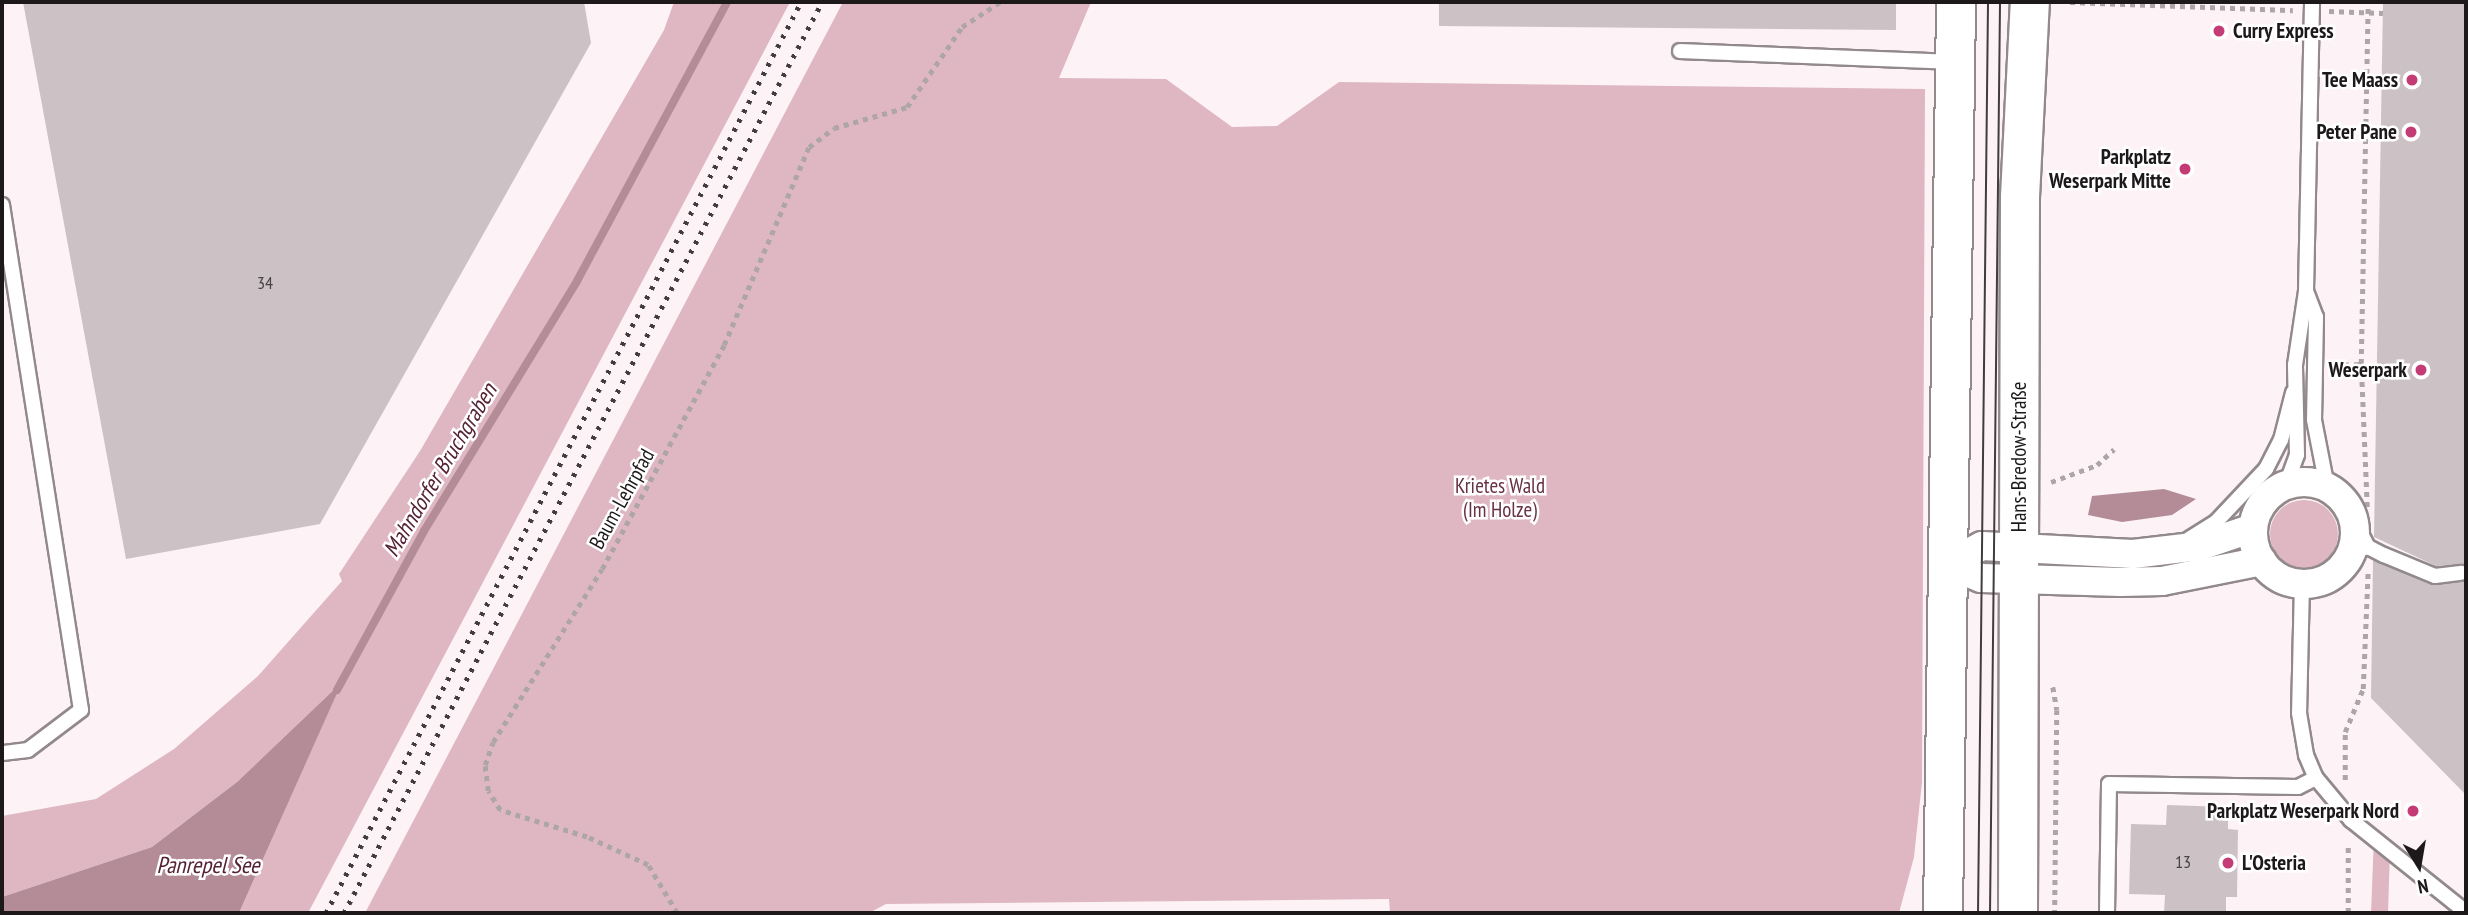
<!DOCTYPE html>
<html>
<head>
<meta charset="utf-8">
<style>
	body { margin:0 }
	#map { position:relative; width:2468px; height:915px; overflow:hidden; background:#fdf2f5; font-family:"PT Sans Narrow",sans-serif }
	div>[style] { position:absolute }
	.green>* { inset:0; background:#deb7c3 }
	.round { border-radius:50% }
	.water>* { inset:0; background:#b48c98 }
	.stream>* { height:8px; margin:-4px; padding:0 4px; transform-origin:4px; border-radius:4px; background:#b48c98 }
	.building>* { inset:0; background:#ccc2c5 }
	.path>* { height:4.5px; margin-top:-2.25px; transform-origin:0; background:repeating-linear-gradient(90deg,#aea5a7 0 5px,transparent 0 10px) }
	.roads { filter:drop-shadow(2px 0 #92898b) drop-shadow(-2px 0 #92898b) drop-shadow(0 2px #92898b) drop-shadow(0 -2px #92898b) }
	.lane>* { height:14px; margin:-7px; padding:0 7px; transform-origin:7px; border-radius:7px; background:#fff }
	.street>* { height:28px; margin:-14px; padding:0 14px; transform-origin:14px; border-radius:14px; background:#fff }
	.street>.ring { margin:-14px; padding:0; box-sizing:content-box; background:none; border:28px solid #fff; border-radius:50% }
	.secondary>* { height:38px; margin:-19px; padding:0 19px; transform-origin:19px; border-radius:19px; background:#fff }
	.tram>* { height:2px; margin:-1px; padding:0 1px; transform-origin:1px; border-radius:1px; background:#413c3e }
	.rail>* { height:5px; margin-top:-2.5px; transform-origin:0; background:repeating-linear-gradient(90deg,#413c3e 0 3.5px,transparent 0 10.5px) }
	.dots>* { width:19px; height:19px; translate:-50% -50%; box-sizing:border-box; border:4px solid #fff; border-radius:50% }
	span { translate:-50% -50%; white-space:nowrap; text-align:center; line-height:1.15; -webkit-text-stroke:5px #fff; paint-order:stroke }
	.number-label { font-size:18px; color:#494345 }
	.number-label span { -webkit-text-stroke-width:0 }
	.poi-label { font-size:21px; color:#1d191a; font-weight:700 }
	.left { translate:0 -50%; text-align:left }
	.right { translate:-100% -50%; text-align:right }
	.street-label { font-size:21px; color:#1d191a }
	.park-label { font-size:21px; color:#683145 }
	.water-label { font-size:23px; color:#552135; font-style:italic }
	.frame { position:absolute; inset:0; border:4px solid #1d191a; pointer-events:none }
	.north { position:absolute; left:2384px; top:831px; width:70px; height:70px; -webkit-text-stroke:5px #fff; paint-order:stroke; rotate:169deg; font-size:19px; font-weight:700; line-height:28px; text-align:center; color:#1d191a }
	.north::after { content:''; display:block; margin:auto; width:24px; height:32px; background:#1d191a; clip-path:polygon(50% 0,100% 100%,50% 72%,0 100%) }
</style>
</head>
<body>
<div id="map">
	<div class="green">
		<i style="clip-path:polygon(674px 2px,790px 2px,308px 913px,239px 913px,341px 683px,237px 782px,152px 847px,2px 897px,2px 816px,96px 799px,174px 749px,258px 676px,342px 581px,339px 574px,420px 451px,664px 30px)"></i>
		<i style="clip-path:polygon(843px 2px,1091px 2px,1059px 78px,1166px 79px,1232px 127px,1277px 126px,1339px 82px,1925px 89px,1922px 782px,1914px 857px,1899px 913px,1390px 913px,1389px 899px,886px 904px,869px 913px,365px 913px)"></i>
		<i class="round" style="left:2270px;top:500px;width:68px;height:68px"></i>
		<i style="clip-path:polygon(2374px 837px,2390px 850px,2388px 913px,2371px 913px)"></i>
	</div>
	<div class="water">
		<i style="clip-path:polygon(2164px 489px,2196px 499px,2172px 515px,2122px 522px,2088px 515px,2092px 496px)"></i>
		<i style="clip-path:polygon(342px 682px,239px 913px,2px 913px,2px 897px,152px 847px,237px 782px)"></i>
	</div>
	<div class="stream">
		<i style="left:337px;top:690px;width:181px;rotate:-61.3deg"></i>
		<i style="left:424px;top:531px;width:293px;rotate:-58.5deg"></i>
		<i style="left:577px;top:281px;width:317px;rotate:-61.7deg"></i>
	</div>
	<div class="building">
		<i style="clip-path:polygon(23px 2px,584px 2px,591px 43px,320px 524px,126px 559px)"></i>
		<i style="clip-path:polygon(1439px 2px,1896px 2px,1896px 30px,1439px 26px)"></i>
		<i style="clip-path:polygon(2383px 2px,2466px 2px,2466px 565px,2436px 566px,2374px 537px)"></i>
		<i style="clip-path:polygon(2373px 560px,2432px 585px,2466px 581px,2466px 795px,2371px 698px)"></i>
		<i style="clip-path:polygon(2167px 805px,2228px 807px,2228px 829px,2238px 830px,2237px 897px,2226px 897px,2226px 913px,2164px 913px,2165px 895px,2129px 894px,2131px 824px,2166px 825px)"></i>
	</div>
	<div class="path">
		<i style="left:2070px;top:2px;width:223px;rotate:2.1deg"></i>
		<i style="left:2329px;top:11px;width:54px;rotate:2.1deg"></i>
		<i style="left:2334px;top:365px;width:27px;rotate:-2deg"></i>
		<i style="left:2051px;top:482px;width:49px;rotate:-20.3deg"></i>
		<i style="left:2097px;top:465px;width:23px;rotate:-43deg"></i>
		<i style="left:2367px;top:507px;width:143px;rotate:-92.4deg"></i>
		<i style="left:2361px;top:364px;width:362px;rotate:-88.9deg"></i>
		<i style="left:2053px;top:687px;width:23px;rotate:80deg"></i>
		<i style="left:2057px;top:710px;width:203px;rotate:90.6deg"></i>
		<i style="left:2345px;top:780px;width:48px;rotate:-90deg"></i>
		<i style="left:2345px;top:732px;width:47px;rotate:-67.3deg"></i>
		<i style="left:2363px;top:689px;width:120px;rotate:-87.6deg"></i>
		<i style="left:677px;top:913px;width:56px;rotate:-121.1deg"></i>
		<i style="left:648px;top:865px;width:67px;rotate:-155.3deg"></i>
		<i style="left:587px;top:837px;width:91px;rotate:-162.8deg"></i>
		<i style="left:500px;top:810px;width:22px;rotate:-122deg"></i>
		<i style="left:488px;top:791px;width:26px;rotate:-97deg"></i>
		<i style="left:485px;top:765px;width:24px;rotate:-71deg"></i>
		<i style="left:493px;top:742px;width:204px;rotate:-57.8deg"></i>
		<i style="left:602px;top:569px;width:255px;rotate:-61.4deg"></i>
		<i style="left:724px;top:345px;width:215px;rotate:-66.8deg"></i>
		<i style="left:809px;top:147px;width:31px;rotate:-37deg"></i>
		<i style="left:834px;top:128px;width:76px;rotate:-16deg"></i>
		<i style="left:907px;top:107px;width:97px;rotate:-55.5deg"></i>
		<i style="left:962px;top:27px;width:45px;rotate:-33.3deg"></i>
		<i style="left:2348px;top:913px;width:68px;rotate:-90deg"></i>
	</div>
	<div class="roads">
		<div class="lane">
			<i style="left:1680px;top:51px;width:274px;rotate:2.3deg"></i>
			<i style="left:2px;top:205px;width:511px;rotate:81.11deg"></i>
			<i style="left:81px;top:710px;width:66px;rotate:143deg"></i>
			<i style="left:28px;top:750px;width:26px;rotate:173deg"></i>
			<i style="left:2306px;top:291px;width:28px;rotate:69deg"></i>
			<i style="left:2316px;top:317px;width:103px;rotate:91.1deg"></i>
			<i style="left:2314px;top:420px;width:68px;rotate:79deg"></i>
			<i style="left:2286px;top:485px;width:32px;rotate:-70deg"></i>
			<i style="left:2297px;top:455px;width:90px;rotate:-91.3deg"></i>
			<i style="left:2295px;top:365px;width:75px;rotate:-81.5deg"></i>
			<i style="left:2306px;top:291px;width:289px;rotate:-88.8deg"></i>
			<i style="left:2354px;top:520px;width:30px;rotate:63deg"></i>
			<i style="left:2368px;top:547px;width:18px;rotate:27deg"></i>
			<i style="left:2384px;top:555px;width:55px;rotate:22.4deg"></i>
			<i style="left:2435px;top:576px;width:26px;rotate:-7deg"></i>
			<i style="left:2189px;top:539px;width:32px;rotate:-32deg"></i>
			<i style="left:2216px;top:522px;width:73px;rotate:-46.7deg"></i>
			<i style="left:2266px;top:469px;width:33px;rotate:-63deg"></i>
			<i style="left:2281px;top:440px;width:49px;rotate:-75.7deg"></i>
			<i style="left:2351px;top:552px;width:18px;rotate:-16deg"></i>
			<i style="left:2302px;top:583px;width:130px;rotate:91.3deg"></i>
			<i style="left:2299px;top:713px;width:43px;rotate:80.5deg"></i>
			<i style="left:2306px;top:755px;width:25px;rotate:67deg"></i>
			<i style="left:2316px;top:778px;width:55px;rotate:50.2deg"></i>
			<i style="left:2351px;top:820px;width:147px;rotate:38.7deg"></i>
			<i style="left:2107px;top:913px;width:129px;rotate:-89.1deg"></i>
			<i style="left:2109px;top:784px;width:189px;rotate:0.9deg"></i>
			<i style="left:2298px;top:787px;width:20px;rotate:-27deg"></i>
		</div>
		<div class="street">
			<i class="ring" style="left:2253px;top:482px;width:74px;height:74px"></i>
			<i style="left:1948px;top:564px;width:36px;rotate:23deg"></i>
			<i style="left:1981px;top:578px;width:140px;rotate:1.6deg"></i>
			<i style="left:2121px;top:582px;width:41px;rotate:-1.4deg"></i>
			<i style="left:2162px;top:581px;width:102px;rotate:-11.3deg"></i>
			<i style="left:1948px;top:564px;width:38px;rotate:-28deg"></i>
			<i style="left:1982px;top:546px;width:151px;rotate:3deg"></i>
			<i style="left:2133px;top:554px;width:67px;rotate:-6.8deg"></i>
			<i style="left:2200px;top:546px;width:56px;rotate:-18.8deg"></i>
		</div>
		<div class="secondary">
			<i style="left:1943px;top:913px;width:911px;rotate:-89.18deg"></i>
			<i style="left:2018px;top:913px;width:716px;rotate:-89.84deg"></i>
			<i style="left:2020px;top:197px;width:195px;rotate:-87.1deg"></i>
		</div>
	</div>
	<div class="tram">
		<i style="left:1978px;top:913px;width:911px;rotate:-89.37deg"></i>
		<i style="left:1990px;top:913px;width:911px;rotate:-89.37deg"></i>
	</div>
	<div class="rail">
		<i style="left:326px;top:913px;width:1027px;rotate:-62.46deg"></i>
		<i style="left:344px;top:913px;width:1029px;rotate:-62.31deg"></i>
	</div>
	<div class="dots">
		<i style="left:2219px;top:31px;background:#c43b75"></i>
		<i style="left:2412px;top:80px;background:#c43b75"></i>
		<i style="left:2411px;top:132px;background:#c43b75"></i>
		<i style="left:2185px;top:169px;background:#c43b75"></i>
		<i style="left:2421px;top:370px;background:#c43b75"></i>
		<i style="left:2413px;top:811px;background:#c43b75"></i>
		<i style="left:2228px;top:863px;background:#c43b75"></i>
	</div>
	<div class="number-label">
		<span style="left:265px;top:283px">34</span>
		<span style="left:2183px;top:862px">13</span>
	</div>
	<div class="poi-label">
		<span class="left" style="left:2233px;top:31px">Curry Express</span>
		<span class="right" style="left:2398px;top:80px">Tee Maass</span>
		<span class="right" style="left:2397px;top:132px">Peter Pane</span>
		<span class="right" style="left:2171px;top:169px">Parkplatz<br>Weserpark Mitte</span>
		<span class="right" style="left:2407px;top:370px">Weserpark</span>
		<span class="right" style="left:2399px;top:811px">Parkplatz Weserpark Nord</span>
		<span class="left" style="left:2242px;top:863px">L'Osteria</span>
	</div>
	<div class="street-label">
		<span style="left:2019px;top:457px;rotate:-90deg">Hans-Bredow-Straße</span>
		<span style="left:622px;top:499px;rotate:-61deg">Baum-Lehrpfad</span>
	</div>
	<div class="park-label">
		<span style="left:1500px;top:498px">Krietes Wald<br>(Im Holze)</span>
	</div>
	<div class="water-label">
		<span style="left:440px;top:470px;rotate:-59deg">Mahndorfer Bruchgraben</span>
		<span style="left:208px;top:865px">Panrepel See</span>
	</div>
	<div class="frame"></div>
	<div class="north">N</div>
</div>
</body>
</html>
